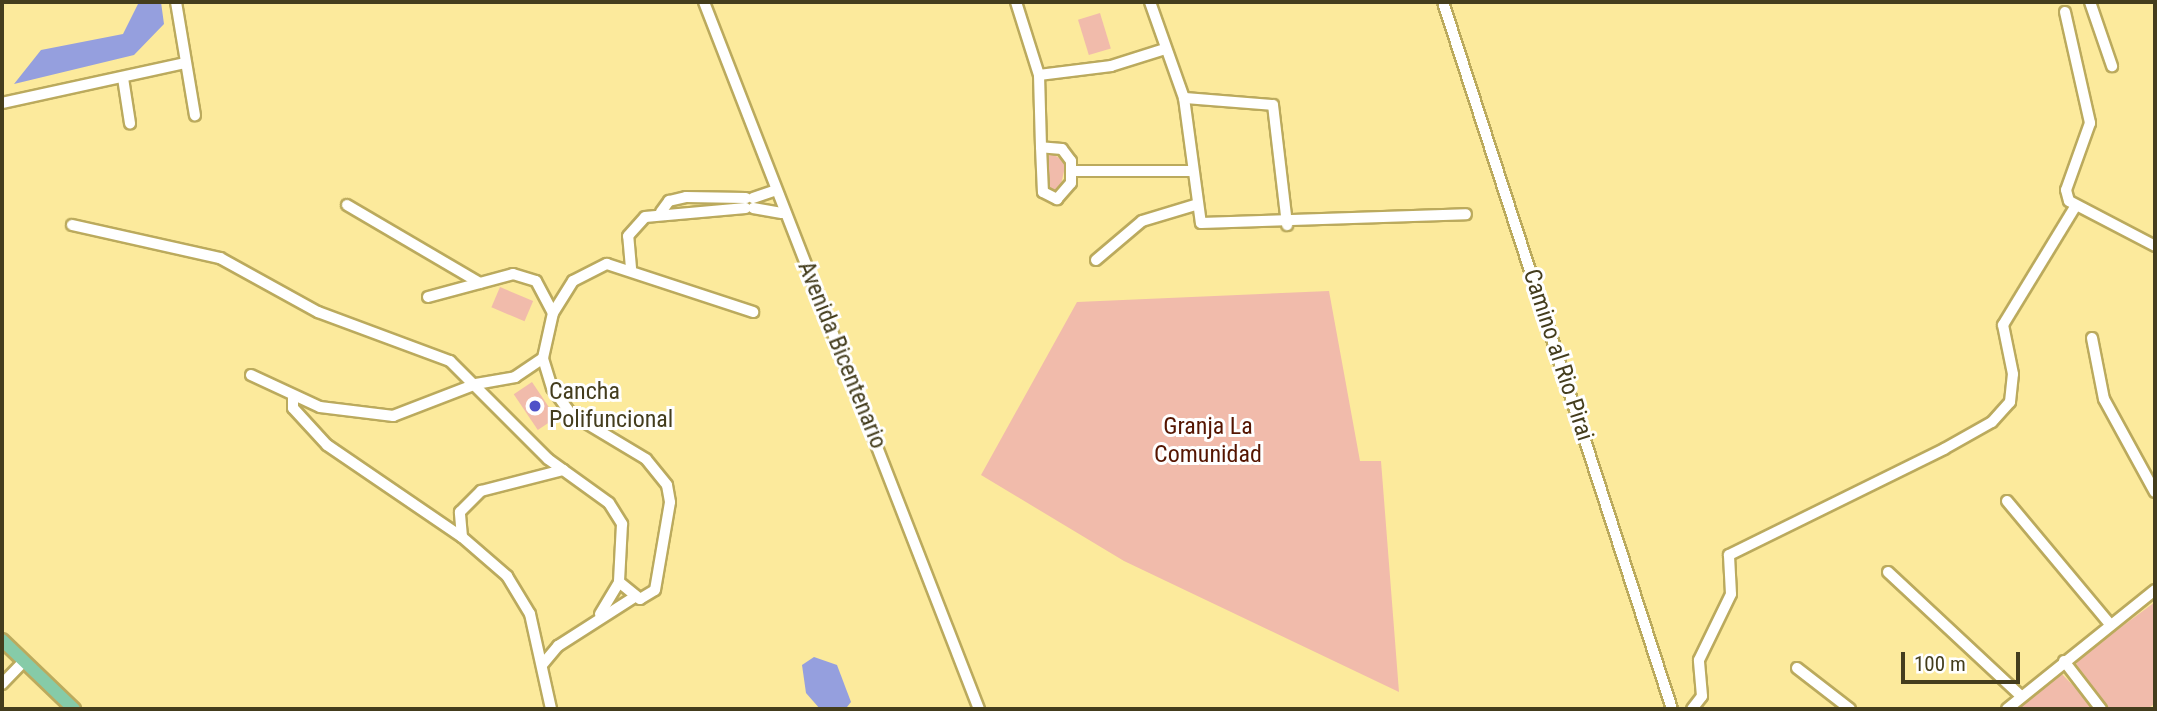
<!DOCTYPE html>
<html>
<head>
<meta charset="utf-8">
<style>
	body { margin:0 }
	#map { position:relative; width:2157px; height:711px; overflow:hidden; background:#fcea9c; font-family:"Roboto Condensed",sans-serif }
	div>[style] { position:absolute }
	.green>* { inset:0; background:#f1bbab; transform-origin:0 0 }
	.water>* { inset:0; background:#959fde }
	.roads { filter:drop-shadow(2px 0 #bbaa5d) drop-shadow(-2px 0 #bbaa5d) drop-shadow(0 2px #bbaa5d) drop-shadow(0 -2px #bbaa5d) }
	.minor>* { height:10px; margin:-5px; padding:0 5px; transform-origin:5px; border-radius:5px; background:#fff }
	.major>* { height:12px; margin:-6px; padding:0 6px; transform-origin:6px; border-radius:6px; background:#86cba8 }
	.dots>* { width:19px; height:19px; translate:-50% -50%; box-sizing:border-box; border:4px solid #fff; border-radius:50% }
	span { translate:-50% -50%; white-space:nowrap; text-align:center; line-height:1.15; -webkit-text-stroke:6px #fff; paint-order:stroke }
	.street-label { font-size:24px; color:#443d1d }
	.poi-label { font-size:24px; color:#443d1d }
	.left { translate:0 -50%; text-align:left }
	.park-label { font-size:24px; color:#551501 }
	.frame { position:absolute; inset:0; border:4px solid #443d1d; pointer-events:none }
	.scale { position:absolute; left:1901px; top:652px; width:119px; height:32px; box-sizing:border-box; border:4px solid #443d1d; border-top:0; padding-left:9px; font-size:21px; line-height:24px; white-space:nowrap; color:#443d1d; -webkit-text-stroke:5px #fff; paint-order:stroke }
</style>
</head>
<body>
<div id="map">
	<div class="green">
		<i style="left:1100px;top:13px;width:37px;height:23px;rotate:73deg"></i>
		<i style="clip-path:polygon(1051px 153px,1066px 162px,1059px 194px,1048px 191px,1045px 159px)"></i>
		<i style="left:500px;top:287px;width:36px;height:22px;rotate:23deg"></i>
		<i style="clip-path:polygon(1329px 291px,1360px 461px,1381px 461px,1399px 692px,1124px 561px,981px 475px,1077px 302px)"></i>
		<i style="left:532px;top:382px;width:43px;height:22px;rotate:56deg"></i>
		<i style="clip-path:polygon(2155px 602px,2155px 703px,2148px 709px,2109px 709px,2076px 664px,2079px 658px)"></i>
		<i style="clip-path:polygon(2059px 671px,2096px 709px,2015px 709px)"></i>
	</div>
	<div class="water">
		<i style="clip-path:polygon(139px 2px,161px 2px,164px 24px,134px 55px,14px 84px,41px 50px,123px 34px)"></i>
		<i style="clip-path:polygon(814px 657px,837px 665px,851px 702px,847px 707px,820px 709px,806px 693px,802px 665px)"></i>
	</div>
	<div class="roads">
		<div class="minor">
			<i style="left:176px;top:2px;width:115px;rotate:80.5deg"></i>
			<i style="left:704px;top:2px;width:759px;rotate:68.75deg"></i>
			<i style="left:1016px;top:2px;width:77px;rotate:72.5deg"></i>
			<i style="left:1039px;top:75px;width:72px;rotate:88.4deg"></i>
			<i style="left:1041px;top:147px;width:45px;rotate:87.5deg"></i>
			<i style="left:1043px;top:192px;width:16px;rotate:27deg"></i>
			<i style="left:1057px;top:199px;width:21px;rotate:-49deg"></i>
			<i style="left:1071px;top:183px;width:22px;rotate:-90deg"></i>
			<i style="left:1071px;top:161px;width:15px;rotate:-127deg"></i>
			<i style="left:1062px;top:149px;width:21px;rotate:-175deg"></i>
			<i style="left:1150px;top:2px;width:102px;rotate:70.5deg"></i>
			<i style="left:1184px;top:98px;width:126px;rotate:82.3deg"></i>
			<i style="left:1201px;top:223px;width:265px;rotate:-1.9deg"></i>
			<i style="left:1443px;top:2px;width:743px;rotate:72.05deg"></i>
			<i style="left:2090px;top:2px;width:68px;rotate:71deg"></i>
			<i style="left:2065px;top:12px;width:114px;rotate:77.3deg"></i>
			<i style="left:2090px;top:123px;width:71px;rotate:109.7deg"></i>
			<i style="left:2066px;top:190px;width:11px;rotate:75deg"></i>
			<i style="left:2069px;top:201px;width:97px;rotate:27.6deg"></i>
			<i style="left:1039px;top:75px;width:73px;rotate:-7.1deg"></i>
			<i style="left:1111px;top:66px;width:57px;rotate:-17.5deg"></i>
			<i style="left:123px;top:78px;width:46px;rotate:81.2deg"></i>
			<i style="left:1184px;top:98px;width:89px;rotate:4.5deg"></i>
			<i style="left:1273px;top:105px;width:121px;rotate:83.3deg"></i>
			<i style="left:2px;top:103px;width:188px;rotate:-12.3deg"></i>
			<i style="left:1073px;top:171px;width:117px"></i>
			<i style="left:753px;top:198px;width:21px;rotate:-19deg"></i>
			<i style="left:347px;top:205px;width:154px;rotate:30.4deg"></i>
			<i style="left:753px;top:208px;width:29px;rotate:10deg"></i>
			<i style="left:661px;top:212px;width:14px;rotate:-54deg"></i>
			<i style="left:669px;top:201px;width:17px;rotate:-13deg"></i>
			<i style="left:686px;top:197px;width:60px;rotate:1deg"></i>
			<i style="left:72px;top:225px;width:152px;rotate:12.6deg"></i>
			<i style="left:220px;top:258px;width:112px;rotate:28.9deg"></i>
			<i style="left:318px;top:312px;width:141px;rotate:20.4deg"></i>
			<i style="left:450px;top:361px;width:139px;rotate:45deg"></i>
			<i style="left:548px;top:459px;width:75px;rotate:35.8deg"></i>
			<i style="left:609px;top:503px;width:25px;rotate:58deg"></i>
			<i style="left:622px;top:524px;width:58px;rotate:93deg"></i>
			<i style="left:619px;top:582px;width:27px;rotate:39deg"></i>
			<i style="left:640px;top:599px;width:17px;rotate:-31deg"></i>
			<i style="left:655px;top:590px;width:89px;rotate:-80.3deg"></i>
			<i style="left:670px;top:502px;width:17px;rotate:-100deg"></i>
			<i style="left:667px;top:485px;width:33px;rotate:-129deg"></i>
			<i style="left:646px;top:459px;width:87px;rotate:-149deg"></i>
			<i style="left:571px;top:414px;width:32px;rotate:-126deg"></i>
			<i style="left:552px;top:388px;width:31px;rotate:-107deg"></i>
			<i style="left:543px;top:358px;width:46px;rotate:-77.5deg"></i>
			<i style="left:553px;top:313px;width:38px;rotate:-58deg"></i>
			<i style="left:573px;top:281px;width:38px;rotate:-27deg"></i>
			<i style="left:607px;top:264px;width:154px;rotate:18.2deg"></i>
			<i style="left:1096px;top:260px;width:60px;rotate:-40.3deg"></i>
			<i style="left:1142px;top:221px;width:55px;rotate:-16.8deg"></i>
			<i style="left:631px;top:268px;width:32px;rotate:-95deg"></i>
			<i style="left:628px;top:236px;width:25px;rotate:-48deg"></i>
			<i style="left:645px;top:217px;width:101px;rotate:-5.1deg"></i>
			<i style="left:428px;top:297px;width:88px;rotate:-15.1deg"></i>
			<i style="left:513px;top:274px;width:24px;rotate:17deg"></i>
			<i style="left:536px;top:281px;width:36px;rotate:62deg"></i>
			<i style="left:2092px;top:338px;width:62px;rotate:78.9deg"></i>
			<i style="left:2104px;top:399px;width:106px;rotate:61.3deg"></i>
			<i style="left:251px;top:375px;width:76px;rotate:24.9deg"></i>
			<i style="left:320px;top:407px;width:74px;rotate:7deg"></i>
			<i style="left:393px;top:416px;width:89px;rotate:-21.1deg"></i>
			<i style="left:476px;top:384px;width:40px;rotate:-10deg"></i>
			<i style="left:515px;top:377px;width:34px;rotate:-34deg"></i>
			<i style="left:293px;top:398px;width:10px;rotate:90deg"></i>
			<i style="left:293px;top:408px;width:50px;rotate:47.4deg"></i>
			<i style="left:327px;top:445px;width:163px;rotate:34.3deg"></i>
			<i style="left:462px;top:537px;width:60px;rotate:40.9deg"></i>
			<i style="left:507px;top:576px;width:44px;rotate:58.8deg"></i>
			<i style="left:530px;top:614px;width:97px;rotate:77.5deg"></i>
			<i style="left:2007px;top:501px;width:158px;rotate:50.1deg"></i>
			<i style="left:462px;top:537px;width:25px;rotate:-95deg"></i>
			<i style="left:460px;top:512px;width:30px;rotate:-45deg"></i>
			<i style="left:481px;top:491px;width:85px;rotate:-14.4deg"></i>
			<i style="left:1888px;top:572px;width:182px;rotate:43deg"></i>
			<i style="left:600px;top:614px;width:37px;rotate:-59deg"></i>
			<i style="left:2064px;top:661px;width:61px;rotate:52.4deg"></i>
			<i style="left:542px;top:665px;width:25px;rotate:-50deg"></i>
			<i style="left:558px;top:646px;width:89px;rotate:-32.6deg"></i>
			<i style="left:1797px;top:668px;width:67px;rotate:37.7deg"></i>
			<i style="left:2px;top:684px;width:32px;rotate:-46deg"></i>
			<i style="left:1692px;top:709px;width:16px;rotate:-52deg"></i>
			<i style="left:1702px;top:696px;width:36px;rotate:-95deg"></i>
			<i style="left:1699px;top:660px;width:73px;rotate:-64.1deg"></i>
			<i style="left:1731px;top:594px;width:39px;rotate:-93deg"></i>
			<i style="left:1729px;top:555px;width:240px;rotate:-26.2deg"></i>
			<i style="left:1944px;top:449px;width:55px;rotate:-29.4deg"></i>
			<i style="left:1992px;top:422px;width:27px;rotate:-48deg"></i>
			<i style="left:2010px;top:402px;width:28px;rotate:-84deg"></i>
			<i style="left:2013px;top:374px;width:50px;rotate:-101.5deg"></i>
			<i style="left:2003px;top:325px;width:138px;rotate:-58.6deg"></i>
			<i style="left:2007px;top:709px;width:190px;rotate:-38.8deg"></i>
		</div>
		<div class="major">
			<i style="left:2px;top:640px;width:100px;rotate:43.8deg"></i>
		</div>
	</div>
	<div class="dots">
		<i style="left:535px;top:406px;background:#4f51c8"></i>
	</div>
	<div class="street-label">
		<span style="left:842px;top:355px;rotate:68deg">Avenida Bicentenario</span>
		<span style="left:1558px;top:355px;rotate:72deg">Camino al Rio Pirai</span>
	</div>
	<div class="poi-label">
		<span class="left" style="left:549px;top:406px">Cancha<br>Polifuncional</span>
	</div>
	<div class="park-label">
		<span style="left:1208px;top:441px">Granja La<br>Comunidad</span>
	</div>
	<div class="frame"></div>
	<div class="scale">100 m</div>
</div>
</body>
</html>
